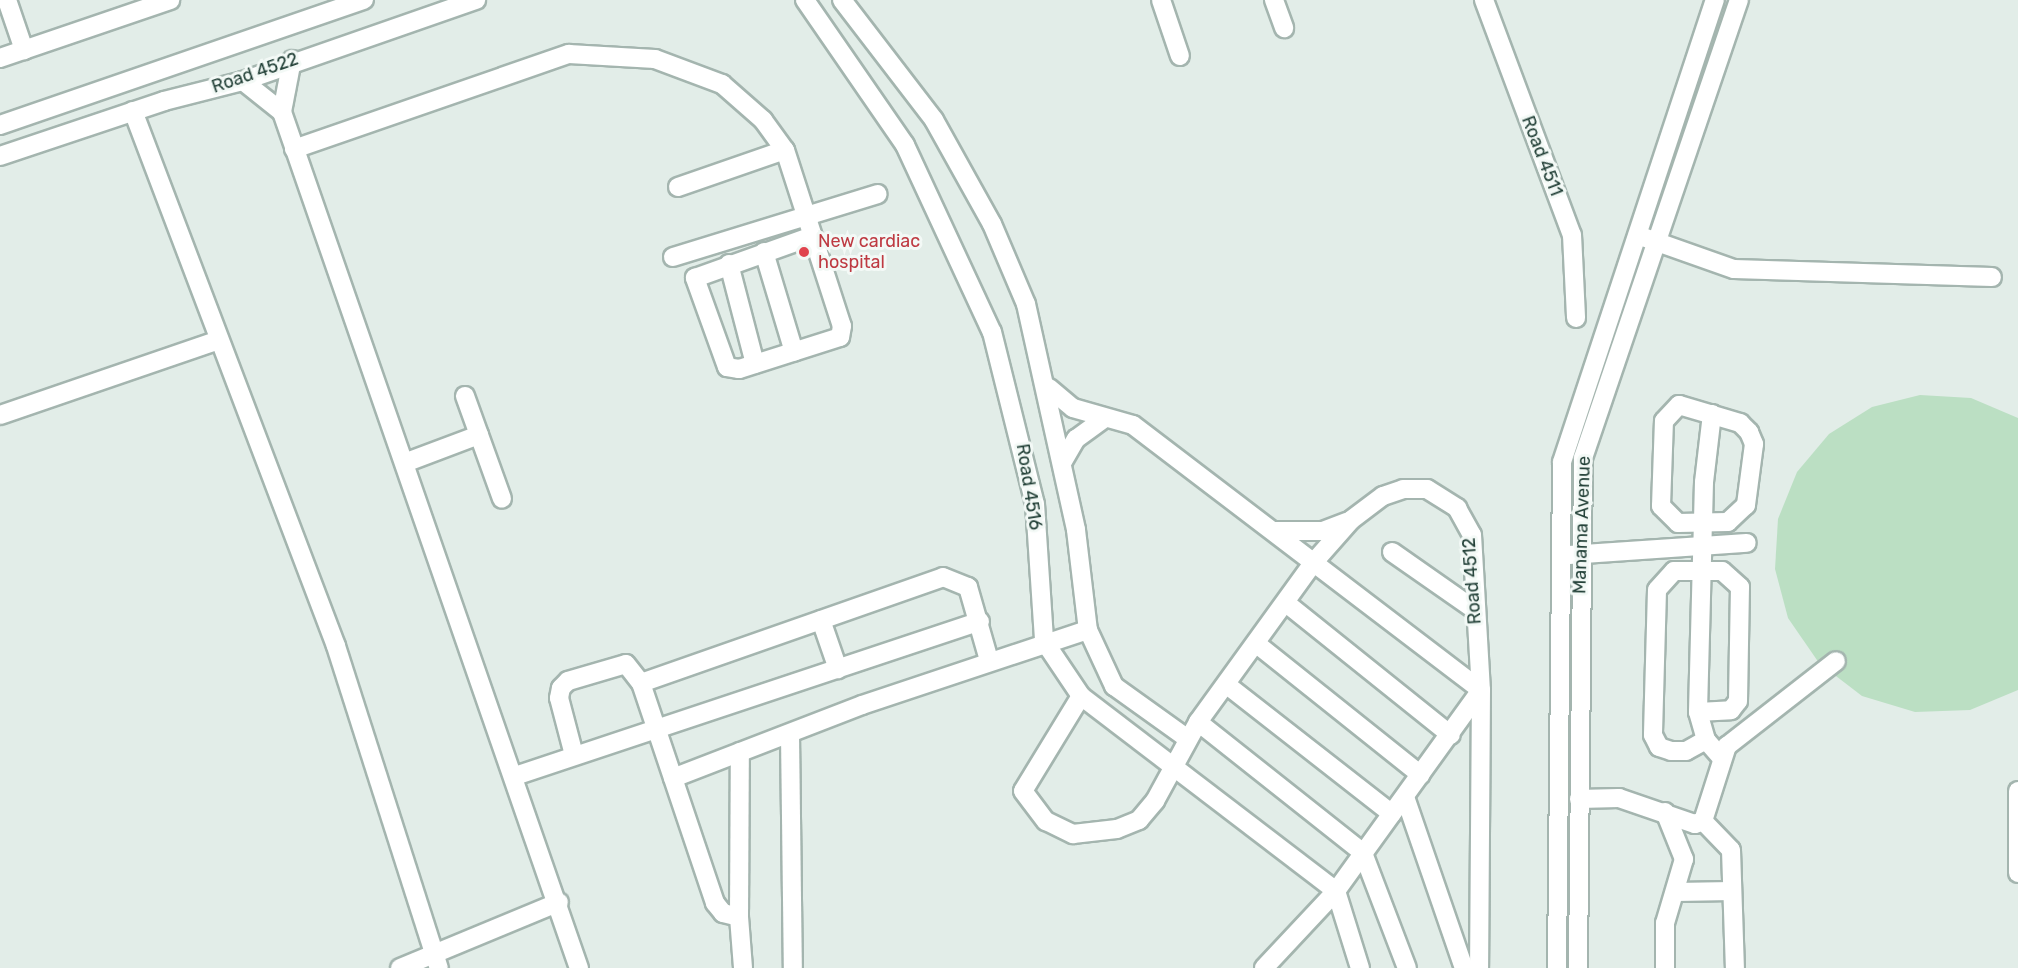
<!DOCTYPE html>
<html>
<head>
<meta charset="utf-8">
<style>
	body { margin:0 }
	#map { position:relative; width:2018px; height:968px; overflow:hidden; background:#e2ede8; font-family:Rubik,sans-serif }
	div>[style] { position:absolute }
	.green>* { inset:0; background:#bbdfc3 }
	.roads { filter:drop-shadow(2px 0 #a4b5af) drop-shadow(-2px 0 #a4b5af) drop-shadow(0 2px #a4b5af) drop-shadow(0 -2px #a4b5af) }
	.minor>* { height:18px; margin:-9px; padding:0 9px; transform-origin:9px; border-radius:9px; background:#fff }
	.dots>* { width:16px; height:16px; translate:-50% -50%; box-sizing:border-box; border:3px solid #f3f9f6; border-radius:50% }
	span { translate:-50% -50%; white-space:nowrap; text-align:center; line-height:1.15; -webkit-text-stroke:6px #f3f9f6; paint-order:stroke }
	.street-label { font-size:18px; color:#213f36 }
	.health-label { font-size:18px; color:#be3a42 }
	.left { translate:0 -50%; text-align:left }
</style>
</head>
<body>
<div id="map">
	<div class="green">
		<i style="clip-path:polygon(1920px 395px,1971px 398px,2018px 418px,2018px 690px,1970px 710px,1915px 712px,1862px 696px,1819px 663px,1788px 618px,1775px 569px,1778px 519px,1797px 472px,1829px 434px,1872px 407px)"></i>
	</div>
	<div class="roads">
		<div class="minor">
			<i style="left:7px;top:0;width:53px;rotate:71.2deg"></i>
			<i style="left:805px;top:0;width:176px;rotate:55.4deg"></i>
			<i style="left:905px;top:145px;width:206px;rotate:65.1deg"></i>
			<i style="left:992px;top:332px;width:177px;rotate:76deg"></i>
			<i style="left:1035px;top:504px;width:137px;rotate:86.2deg"></i>
			<i style="left:1044px;top:641px;width:66px;rotate:56.1deg"></i>
			<i style="left:1081px;top:696px;width:321px;rotate:37.4deg"></i>
			<i style="left:842px;top:0;width:151px;rotate:52.5deg"></i>
			<i style="left:934px;top:120px;width:119px;rotate:60.9deg"></i>
			<i style="left:992px;top:224px;width:87px;rotate:67deg"></i>
			<i style="left:1026px;top:304px;width:231px;rotate:77.5deg"></i>
			<i style="left:1076px;top:530px;width:101px;rotate:83.2deg"></i>
			<i style="left:1088px;top:630px;width:62px;rotate:65.1deg"></i>
			<i style="left:1114px;top:686px;width:91px;rotate:35.6deg"></i>
			<i style="left:1161px;top:0;width:59px;rotate:71.3deg"></i>
			<i style="left:1274px;top:0;width:30px;rotate:70deg"></i>
			<i style="left:1484px;top:0;width:251px;rotate:69.5deg"></i>
			<i style="left:1572px;top:235px;width:83px;rotate:87.2deg"></i>
			<i style="left:0;top:58px;width:180px;rotate:-18.8deg"></i>
			<i style="left:292px;top:60px;width:53px;rotate:100.9deg"></i>
			<i style="left:282px;top:112px;width:906px;rotate:70.87deg"></i>
			<i style="left:243px;top:81px;width:50px;rotate:38.5deg"></i>
			<i style="left:133px;top:111px;width:572px;rotate:69.22deg"></i>
			<i style="left:336px;top:646px;width:338px;rotate:72.3deg"></i>
			<i style="left:0;top:125px;width:385px;rotate:-19deg"></i>
			<i style="left:294px;top:149px;width:291px;rotate:-19.1deg"></i>
			<i style="left:569px;top:54px;width:86px;rotate:3.3deg"></i>
			<i style="left:655px;top:59px;width:72px;rotate:20.5deg"></i>
			<i style="left:722px;top:84px;width:55px;rotate:41.3deg"></i>
			<i style="left:763px;top:120px;width:37px;rotate:54deg"></i>
			<i style="left:785px;top:150px;width:185px;rotate:72.1deg"></i>
			<i style="left:842px;top:326px;width:11px;rotate:100deg"></i>
			<i style="left:840px;top:337px;width:106px;rotate:162.4deg"></i>
			<i style="left:739px;top:369px;width:12px;rotate:-171deg"></i>
			<i style="left:727px;top:367px;width:95px;rotate:-109.8deg"></i>
			<i style="left:695px;top:278px;width:124px;rotate:-19.7deg"></i>
			<i style="left:0;top:156px;width:173px;rotate:-18.5deg"></i>
			<i style="left:164px;top:101px;width:81px;rotate:-14.2deg"></i>
			<i style="left:243px;top:81px;width:247px;rotate:-19.2deg"></i>
			<i style="left:678px;top:187px;width:113px;rotate:-19.1deg"></i>
			<i style="left:1643px;top:237px;width:96px;rotate:19.4deg"></i>
			<i style="left:1734px;top:269px;width:258px;rotate:1.8deg"></i>
			<i style="left:764px;top:252px;width:104px;rotate:73.3deg"></i>
			<i style="left:673px;top:257px;width:214px;rotate:-17.1deg"></i>
			<i style="left:729px;top:264px;width:103px;rotate:75.4deg"></i>
			<i style="left:1049px;top:388px;width:31px;rotate:40deg"></i>
			<i style="left:1073px;top:408px;width:62px;rotate:15.8deg"></i>
			<i style="left:1133px;top:425px;width:437px;rotate:37.3deg"></i>
			<i style="left:465px;top:396px;width:109px;rotate:70.2deg"></i>
			<i style="left:1679px;top:405px;width:64px;rotate:16.4deg"></i>
			<i style="left:1740px;top:423px;width:13px;rotate:45deg"></i>
			<i style="left:1749px;top:432px;width:13px;rotate:67deg"></i>
			<i style="left:1754px;top:444px;width:62px;rotate:97.5deg"></i>
			<i style="left:1746px;top:505px;width:25px;rotate:137deg"></i>
			<i style="left:1728px;top:522px;width:50px;rotate:178.9deg"></i>
			<i style="left:1678px;top:523px;width:24px;rotate:-135deg"></i>
			<i style="left:1661px;top:506px;width:85px;rotate:-88deg"></i>
			<i style="left:1664px;top:421px;width:22px;rotate:-47deg"></i>
			<i style="left:1712px;top:414px;width:68px;rotate:96.7deg"></i>
			<i style="left:1704px;top:482px;width:230px;rotate:91.5deg"></i>
			<i style="left:1698px;top:712px;width:29px;rotate:74deg"></i>
			<i style="left:1706px;top:740px;width:23px;rotate:49deg"></i>
			<i style="left:0;top:415px;width:231px;rotate:-18.9deg"></i>
			<i style="left:407px;top:462px;width:77px;rotate:-20.6deg"></i>
			<i style="left:1062px;top:463px;width:28px;rotate:-60deg"></i>
			<i style="left:1076px;top:439px;width:34px;rotate:-36deg"></i>
			<i style="left:1274px;top:531px;width:49px"></i>
			<i style="left:1323px;top:531px;width:26px;rotate:-21deg"></i>
			<i style="left:1392px;top:552px;width:101px;rotate:34.9deg"></i>
			<i style="left:1569px;top:555px;width:178px;rotate:-3.9deg"></i>
			<i style="left:1286px;top:603px;width:211px;rotate:38.7deg"></i>
			<i style="left:821px;top:620px;width:52px;rotate:70.9deg"></i>
			<i style="left:1258px;top:645px;width:208px;rotate:38.6deg"></i>
			<i style="left:641px;top:683px;width:320px;rotate:-19.3deg"></i>
			<i style="left:943px;top:577px;width:27px;rotate:22deg"></i>
			<i style="left:968px;top:587px;width:76px;rotate:74deg"></i>
			<i style="left:1227px;top:685px;width:209px;rotate:38deg"></i>
			<i style="left:1081px;top:696px;width:111px;rotate:121.4deg"></i>
			<i style="left:1023px;top:791px;width:38px;rotate:53deg"></i>
			<i style="left:1046px;top:821px;width:30px;rotate:26deg"></i>
			<i style="left:1073px;top:834px;width:44px;rotate:-6.5deg"></i>
			<i style="left:1117px;top:829px;width:24px;rotate:-22deg"></i>
			<i style="left:1139px;top:820px;width:25px;rotate:-50deg"></i>
			<i style="left:1155px;top:801px;width:90px;rotate:-61.4deg"></i>
			<i style="left:1198px;top:722px;width:198px;rotate:-54.1deg"></i>
			<i style="left:1314px;top:562px;width:56px;rotate:-48.6deg"></i>
			<i style="left:1351px;top:520px;width:40px;rotate:-37deg"></i>
			<i style="left:1383px;top:496px;width:21px;rotate:-19deg"></i>
			<i style="left:1403px;top:489px;width:24px"></i>
			<i style="left:1427px;top:489px;width:36px;rotate:32deg"></i>
			<i style="left:1457px;top:508px;width:31px;rotate:61deg"></i>
			<i style="left:1472px;top:535px;width:155px;rotate:86.7deg"></i>
			<i style="left:1481px;top:690px;width:278px;rotate:90.4deg"></i>
			<i style="left:1698px;top:712px;width:33px;rotate:-3deg"></i>
			<i style="left:1731px;top:710px;width:11px;rotate:-52deg"></i>
			<i style="left:1738px;top:701px;width:114px;rotate:-89deg"></i>
			<i style="left:1740px;top:587px;width:24px;rotate:-138deg"></i>
			<i style="left:1722px;top:571px;width:48px;rotate:180deg"></i>
			<i style="left:1674px;top:571px;width:25px;rotate:132deg"></i>
			<i style="left:1657px;top:590px;width:145px;rotate:91.6deg"></i>
			<i style="left:1653px;top:735px;width:13px;rotate:63deg"></i>
			<i style="left:1659px;top:747px;width:13px;rotate:18deg"></i>
			<i style="left:1671px;top:751px;width:15px"></i>
			<i style="left:1686px;top:751px;width:23px;rotate:-29deg"></i>
			<i style="left:1198px;top:722px;width:211px;rotate:38.4deg"></i>
			<i style="left:1363px;top:853px;width:123px;rotate:69.1deg"></i>
			<i style="left:790px;top:735px;width:233px;rotate:89.3deg"></i>
			<i style="left:574px;top:755px;width:59px;rotate:-104.7deg"></i>
			<i style="left:559px;top:698px;width:10px;rotate:-79deg"></i>
			<i style="left:561px;top:688px;width:10px;rotate:-45deg"></i>
			<i style="left:568px;top:681px;width:60px;rotate:-16.3deg"></i>
			<i style="left:626px;top:664px;width:24px;rotate:52deg"></i>
			<i style="left:641px;top:683px;width:232px;rotate:71.4deg"></i>
			<i style="left:715px;top:903px;width:13px;rotate:51deg"></i>
			<i style="left:723px;top:913px;width:16px;rotate:14deg"></i>
			<i style="left:739px;top:917px;width:51px;rotate:85.5deg"></i>
			<i style="left:515px;top:776px;width:490px;rotate:-18.4deg"></i>
			<i style="left:673px;top:778px;width:203px;rotate:-21.1deg"></i>
			<i style="left:862px;top:705px;width:238px;rotate:-18.4deg"></i>
			<i style="left:2018px;top:791px;width:82px;rotate:90deg"></i>
			<i style="left:1405px;top:797px;width:181px;rotate:71deg"></i>
			<i style="left:1579px;top:799px;width:40px;rotate:-1.4deg"></i>
			<i style="left:1619px;top:798px;width:80px;rotate:18.9deg"></i>
			<i style="left:1695px;top:824px;width:9px;rotate:-21deg"></i>
			<i style="left:1703px;top:821px;width:79px;rotate:-72.3deg"></i>
			<i style="left:1727px;top:746px;width:138px;rotate:-37.9deg"></i>
			<i style="left:1665px;top:812px;width:51px;rotate:68deg"></i>
			<i style="left:1684px;top:859px;width:67px;rotate:106.5deg"></i>
			<i style="left:1665px;top:923px;width:45px;rotate:90deg"></i>
			<i style="left:1703px;top:821px;width:40px;rotate:46deg"></i>
			<i style="left:1731px;top:850px;width:118px;rotate:88.1deg"></i>
			<i style="left:1336px;top:891px;width:81px;rotate:72.7deg"></i>
			<i style="left:1676px;top:892px;width:56px;rotate:-1deg"></i>
			<i style="left:739px;top:917px;width:165px;rotate:-89.7deg"></i>
			<i style="left:400px;top:968px;width:172px;rotate:-22.5deg"></i>
			<i style="left:1264px;top:968px;width:105px;rotate:-46.9deg"></i>
			<i style="left:1336px;top:891px;width:246px;rotate:-54.2deg"></i>
			<i style="left:1557px;top:968px;width:506px;rotate:-89.43deg"></i>
			<i style="left:1562px;top:462px;width:487px;rotate:-71.7deg"></i>
			<i style="left:1578px;top:968px;width:510px;rotate:-89.44deg"></i>
			<i style="left:1583px;top:458px;width:484px;rotate:-71.2deg"></i>
		</div>
	</div>
	<div class="dots">
		<i style="left:804px;top:252px;background:#e0444e"></i>
	</div>
	<div class="street-label">
		<span style="left:255px;top:73px;rotate:-19deg">Road 4522</span>
		<span style="left:1542px;top:156px;rotate:69deg">Road 4511</span>
		<span style="left:1029px;top:487px;rotate:81deg">Road 4516</span>
		<span style="left:1582px;top:525px;rotate:-88deg">Manama Avenue</span>
		<span style="left:1472px;top:581px;rotate:-94deg">Road 4512</span>
	</div>
	<div class="health-label">
		<span class="left" style="left:818px;top:252px">New cardiac<br>hospital</span>
	</div>
</div>
</body>
</html>
